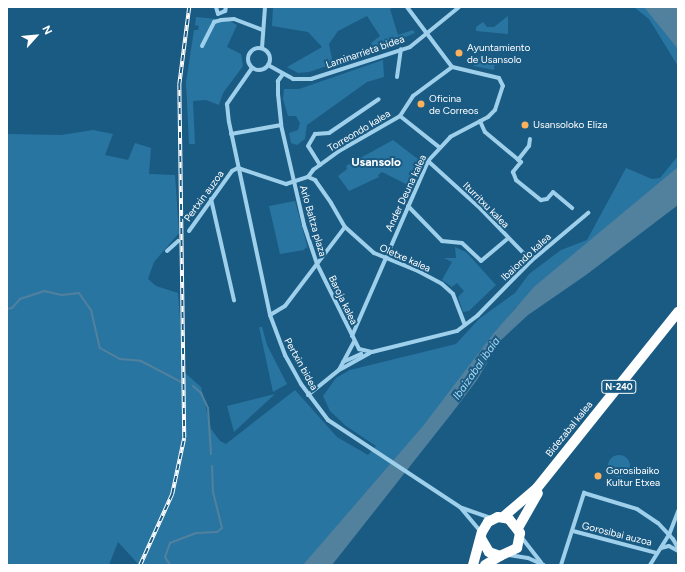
<!DOCTYPE html>
<html>
<head>
<meta charset="utf-8">
<style>
	body { margin:0 }
	#map { position:relative; width:685px; height:572px; overflow:hidden; background:#1a5b84; font-family:Figtree,sans-serif }
	div>[style] { position:absolute }
	.green>* { inset:0; background:#2975a1 }
	.round { border-radius:50% }
	.water>* { inset:0; background:#52819e }
	.stream>* { height:2px; margin:-1px; padding:0 1px; transform-origin:1px; border-radius:1px; background:#52819e }
	.street>* { height:4px; margin:-2px; padding:0 2px; transform-origin:2px; border-radius:2px; background:#9fd0eb }
	.street>.ring { margin:-2px; padding:0; box-sizing:content-box; background:none; border:4px solid #9fd0eb; border-radius:50% }
	.highway>* { height:10px; margin:-5px; padding:0 5px; transform-origin:5px; border-radius:5px; background:#fff }
	.rail>* { height:3.5px; margin-top:-1.75px; transform-origin:0; background:repeating-linear-gradient(90deg,#1a5b84 0 6px,#fff 0 12px); box-sizing:border-box; border-block:1px solid #fff }
	.dots>* { width:11px; height:11px; translate:-50% -50%; box-sizing:border-box; border:2px solid #1a5b84; border-radius:50% }
	span { translate:-50% -50%; white-space:nowrap; text-align:center; line-height:1.15; -webkit-text-stroke:4px #1a5b84; paint-order:stroke }
	.shield-label span { padding:1px 3px; background:#1a5b84; border:1px solid; border-radius:3px; -webkit-text-stroke-width:0 }
	.shield-label { font-size:9px; color:#fff; font-weight:700 }
	.poi-label { font-size:10px; color:#fff }
	.left { translate:0 -50%; text-align:left }
	.street-label { font-size:10px; color:#fff }
	.water-label { font-size:11px; color:#abd9f3; font-style:italic }
	.quarter-label { font-size:12px; color:#fff; font-weight:700 }
	.frame { position:absolute; inset:0; border:8px solid #fff; pointer-events:none }
	.north { position:absolute; left:16px; top:16px; width:40px; height:40px; -webkit-text-stroke:3px #1a5b84; paint-order:stroke; rotate:63deg; font-size:11px; font-weight:700; line-height:16px; text-align:center; color:#fff }
	.north::after { content:''; display:block; margin:auto; width:14px; height:18px; background:#fff; clip-path:polygon(50% 0,100% 100%,50% 72%,0 100%) }
</style>
</head>
<body>
<div id="map">
	<div class="green">
		<i style="clip-path:polygon(273px 7px,394px 7px,390px 9px,398px 35px,413px 30px,415px 33px,374px 50px,371px 43px,380px 36px,367px 16px,338px 31px,329px 44px,333px 64px,309px 72px,298px 73px,287px 67px,322px 47px,308px 32px,272px 26px)"></i>
		<i style="clip-path:polygon(634px 7px,666px 7px,678px 23px,678px 66px,649px 19px)"></i>
		<i style="clip-path:polygon(508px 16px,508px 34px,476px 31px,476px 27px,483px 22px,487px 27px,494px 27px)"></i>
		<i style="clip-path:polygon(196px 17px,228px 20px,237px 25px,227px 47px,241px 54px,243px 66px,223px 93px,219px 105px,206px 100px,193px 101px,195px 144px,189px 144px,186px 82px,194px 30px,198px 30px,199px 26px,195px 25px)"></i>
		<i style="clip-path:polygon(475px 56px,495px 61px,494px 70px,473px 66px)"></i>
		<i style="clip-path:polygon(383px 60px,384px 77px,367px 82px,307px 125px,305px 139px,297px 145px,291px 143px,289px 133px,298px 130px,300px 123px,296px 116px,288px 116px,283px 99px,284px 89px,299px 89px)"></i>
		<i style="clip-path:polygon(93px 130px,113px 134px,105px 155px,128px 160px,135px 143px,151px 148px,149px 174px,175px 175px,179px 233px,154px 262px,148px 279px,156px 286px,178px 293px,184px 372px,201px 387px,211px 429px,220px 441px,226px 444px,295px 390px,337px 437px,368px 455px,376px 446px,346px 426px,330px 411px,323px 396px,336px 378px,350px 370px,456px 344px,479px 319px,515px 293px,529px 274px,561px 250px,587px 240px,626px 168px,652px 179px,660px 178px,678px 156px,678px 189px,515px 308px,383px 485px,304px 565px,139px 565px,118px 542px,109px 565px,7px 565px,7px 134px,61px 135px)"></i>
		<i style="clip-path:polygon(393px 140px,419px 160px,408px 185px,382px 172px,378px 175px,379px 177px,349px 191px,338px 176px,347px 169px,346px 166px)"></i>
		<i style="clip-path:polygon(295px 201px,308px 249px,306px 247px,304px 250px,280px 254px,269px 206px)"></i>
		<i style="clip-path:polygon(455px 247px,466px 252px,496px 285px,469px 311px,463px 312px,458px 297px,464px 291px,457px 283px,452px 287px,442px 280px,452px 262px,444px 258px,456px 258px)"></i>
		<i style="clip-path:polygon(259px 327px,262px 327px,267px 345px,287px 384px,273px 392px)"></i>
		<i style="clip-path:polygon(275px 394px,234px 432px,227px 406px)"></i>
		<i class="round" style="left:608px;top:455px;width:22px;height:22px"></i>
	</div>
	<div class="water">
		<i style="clip-path:polygon(644px 7px,676px 7px,678px 10px,678px 49px)"></i>
		<i style="clip-path:polygon(678px 167px,678px 205px,586px 275px,528px 315px,500px 341px,477px 380px,452px 413px,332px 565px,303px 565px,423px 426px,493px 334px,535px 286px)"></i>
	</div>
	<div class="stream">
		<i style="left:7px;top:309px;width:5px;rotate:-11deg"></i>
		<i style="left:12px;top:308px;width:12px;rotate:-48deg"></i>
		<i style="left:20px;top:299px;width:25px;rotate:-18deg"></i>
		<i style="left:44px;top:291px;width:18px;rotate:13deg"></i>
		<i style="left:62px;top:295px;width:17px;rotate:-7deg"></i>
		<i style="left:79px;top:293px;width:21px;rotate:55deg"></i>
		<i style="left:91px;top:310px;width:39px;rotate:77deg"></i>
		<i style="left:100px;top:348px;width:23px;rotate:29deg"></i>
		<i style="left:120px;top:359px;width:21px;rotate:5deg"></i>
		<i style="left:141px;top:361px;width:45px;rotate:27.7deg"></i>
		<i style="left:193px;top:386px;width:11px;rotate:41deg"></i>
		<i style="left:201px;top:393px;width:17px;rotate:65deg"></i>
		<i style="left:208px;top:408px;width:46px;rotate:86.3deg"></i>
		<i style="left:170px;top:565px;width:9px;rotate:-122deg"></i>
		<i style="left:165px;top:557px;width:15px;rotate:-70deg"></i>
		<i style="left:170px;top:543px;width:28px;rotate:-21deg"></i>
		<i style="left:196px;top:533px;width:21px;rotate:-3deg"></i>
		<i style="left:217px;top:532px;width:6px;rotate:-39deg"></i>
		<i style="left:222px;top:528px;width:36px;rotate:-104deg"></i>
		<i style="left:213px;top:493px;width:27px;rotate:-92deg"></i>
	</div>
	<div class="street">
		<i style="left:216px;top:7px;width:7px;rotate:74deg"></i>
		<i style="left:218px;top:14px;width:8px;rotate:-23deg"></i>
		<i style="left:225px;top:11px;width:4px;rotate:-76deg"></i>
		<i style="left:202px;top:46px;width:27px;rotate:-63deg"></i>
		<i style="left:214px;top:22px;width:7px;rotate:-16deg"></i>
		<i style="left:221px;top:20px;width:13px;rotate:-4deg"></i>
		<i style="left:234px;top:19px;width:31px;rotate:21deg"></i>
		<i class="ring" style="left:248px;top:48px;width:18px;height:18px"></i>
		<i style="left:262px;top:48px;width:41px;rotate:-85.8deg"></i>
		<i style="left:268px;top:65px;width:29px;rotate:29deg"></i>
		<i style="left:293px;top:79px;width:18px"></i>
		<i style="left:311px;top:79px;width:104px;rotate:-17.9deg"></i>
		<i style="left:410px;top:47px;width:63px;rotate:-39.2deg"></i>
		<i style="left:252px;top:68px;width:44px;rotate:124.8deg"></i>
		<i style="left:227px;top:104px;width:18px;rotate:84deg"></i>
		<i style="left:229px;top:122px;width:197px;rotate:78deg"></i>
		<i style="left:270px;top:315px;width:43px;rotate:69.4deg"></i>
		<i style="left:285px;top:355px;width:33px;rotate:61deg"></i>
		<i style="left:301px;top:384px;width:45px;rotate:53.1deg"></i>
		<i style="left:328px;top:420px;width:158px;rotate:33.4deg"></i>
		<i style="left:460px;top:507px;width:33px;rotate:50deg"></i>
		<i style="left:283px;top:74px;width:9px;rotate:126deg"></i>
		<i style="left:278px;top:81px;width:13px;rotate:90deg"></i>
		<i style="left:278px;top:94px;width:31px;rotate:84deg"></i>
		<i style="left:281px;top:125px;width:103px;rotate:77deg"></i>
		<i style="left:304px;top:225px;width:41px;rotate:71.6deg"></i>
		<i style="left:317px;top:264px;width:95px;rotate:63.7deg"></i>
		<i style="left:359px;top:349px;width:13px;rotate:13deg"></i>
		<i style="left:372px;top:352px;width:88px;rotate:-13.9deg"></i>
		<i style="left:457px;top:331px;width:26px;rotate:-37deg"></i>
		<i style="left:478px;top:315px;width:76px;rotate:-45.5deg"></i>
		<i style="left:531px;top:261px;width:75px;rotate:-40.1deg"></i>
		<i style="left:397px;top:77px;width:28px;rotate:-82deg"></i>
		<i style="left:400px;top:116px;width:50px;rotate:38.5deg"></i>
		<i style="left:480px;top:121px;width:12px;rotate:66deg"></i>
		<i style="left:485px;top:132px;width:47px;rotate:39.8deg"></i>
		<i style="left:521px;top:162px;width:13px;rotate:129deg"></i>
		<i style="left:513px;top:172px;width:9px;rotate:69deg"></i>
		<i style="left:516px;top:180px;width:32px;rotate:39deg"></i>
		<i style="left:541px;top:200px;width:6px;rotate:-9deg"></i>
		<i style="left:547px;top:199px;width:9px;rotate:-49deg"></i>
		<i style="left:553px;top:192px;width:25px;rotate:40deg"></i>
		<i style="left:231px;top:134px;width:51px;rotate:-10.2deg"></i>
		<i style="left:518px;top:160px;width:18px;rotate:-52deg"></i>
		<i style="left:529px;top:146px;width:7px;rotate:-82deg"></i>
		<i style="left:428px;top:161px;width:72px;rotate:42.2deg"></i>
		<i style="left:481px;top:209px;width:72px;rotate:46.1deg"></i>
		<i style="left:320px;top:165px;width:22px;rotate:-122deg"></i>
		<i style="left:308px;top:146px;width:14px;rotate:-60deg"></i>
		<i style="left:315px;top:134px;width:14px;rotate:-4deg"></i>
		<i style="left:329px;top:133px;width:60px;rotate:-34.2deg"></i>
		<i style="left:308px;top:177px;width:9px;rotate:-54deg"></i>
		<i style="left:313px;top:170px;width:32px;rotate:-36deg"></i>
		<i style="left:339px;top:151px;width:70px;rotate:-29.8deg"></i>
		<i style="left:400px;top:116px;width:24px;rotate:-57deg"></i>
		<i style="left:413px;top:96px;width:49px;rotate:-36.6deg"></i>
		<i style="left:211px;top:199px;width:104px;rotate:77.2deg"></i>
		<i style="left:408px;top:206px;width:49px;rotate:45.8deg"></i>
		<i style="left:442px;top:241px;width:20px;rotate:6deg"></i>
		<i style="left:462px;top:243px;width:26px;rotate:43deg"></i>
		<i style="left:481px;top:261px;width:35px;rotate:-40deg"></i>
		<i style="left:189px;top:231px;width:74px;rotate:-54.4deg"></i>
		<i style="left:232px;top:171px;width:7px;rotate:-27deg"></i>
		<i style="left:238px;top:168px;width:51px;rotate:18.4deg"></i>
		<i style="left:286px;top:184px;width:23px;rotate:-18deg"></i>
		<i style="left:308px;top:177px;width:8px;rotate:23deg"></i>
		<i style="left:315px;top:180px;width:28px;rotate:55deg"></i>
		<i style="left:331px;top:203px;width:28px;rotate:60deg"></i>
		<i style="left:345px;top:227px;width:39px;rotate:42deg"></i>
		<i style="left:374px;top:253px;width:48px;rotate:22.2deg"></i>
		<i style="left:418px;top:271px;width:27px;rotate:28deg"></i>
		<i style="left:442px;top:284px;width:15px;rotate:42deg"></i>
		<i style="left:453px;top:294px;width:33px;rotate:69deg"></i>
		<i style="left:167px;top:251px;width:15px;rotate:-42deg"></i>
		<i style="left:270px;top:315px;width:17px;rotate:-31deg"></i>
		<i style="left:285px;top:306px;width:99px;rotate:-52.8deg"></i>
		<i style="left:352px;top:336px;width:191px;rotate:-66.5deg"></i>
		<i style="left:428px;top:161px;width:33px;rotate:-47deg"></i>
		<i style="left:450px;top:137px;width:43px;rotate:-27.8deg"></i>
		<i style="left:488px;top:117px;width:10px;rotate:-45deg"></i>
		<i style="left:495px;top:110px;width:25px;rotate:-72deg"></i>
		<i style="left:503px;top:86px;width:9px;rotate:-117deg"></i>
		<i style="left:499px;top:78px;width:48px;rotate:-166.8deg"></i>
		<i style="left:452px;top:67px;width:75px;rotate:-126.9deg"></i>
		<i style="left:343px;top:362px;width:20px;rotate:-24deg"></i>
		<i style="left:341px;top:369px;width:33px;rotate:-29deg"></i>
		<i style="left:308px;top:395px;width:40px;rotate:-39deg"></i>
		<i style="left:339px;top:370px;width:32px;rotate:-62deg"></i>
		<i style="left:462px;top:508px;width:31px;rotate:19deg"></i>
		<i style="left:573px;top:531px;width:87px;rotate:14.7deg"></i>
		<i style="left:522px;top:538px;width:31px;rotate:52deg"></i>
		<i style="left:661px;top:548px;width:8px;rotate:-14deg"></i>
		<i style="left:669px;top:546px;width:10px;rotate:29deg"></i>
		<i style="left:509px;top:555px;width:19px;rotate:9deg"></i>
		<i style="left:528px;top:558px;width:17px;rotate:24deg"></i>
		<i style="left:561px;top:565px;width:76px;rotate:-72.3deg"></i>
		<i style="left:584px;top:493px;width:55px;rotate:16.8deg"></i>
		<i style="left:637px;top:509px;width:25px;rotate:34deg"></i>
		<i style="left:658px;top:523px;width:22px;rotate:47deg"></i>
		<i style="left:673px;top:539px;width:10px;rotate:61deg"></i>
		<i style="left:650px;top:565px;width:36px;rotate:-58deg"></i>
		<i style="left:669px;top:535px;width:26px;rotate:-69deg"></i>
	</div>
	<div class="highway">
		<i style="left:503px;top:517px;width:45px;rotate:-40.5deg"></i>
		<i style="left:537px;top:488px;width:226px;rotate:-51.3deg"></i>
		<i style="left:518px;top:528px;width:40px;rotate:-60.3deg"></i>
		<i style="left:473px;top:565px;width:34px;rotate:-75deg"></i>
		<i style="left:482px;top:532px;width:12px;rotate:-59deg"></i>
		<i style="left:488px;top:522px;width:11px;rotate:-27deg"></i>
		<i style="left:498px;top:517px;width:11px;rotate:10deg"></i>
		<i style="left:509px;top:519px;width:18px;rotate:52deg"></i>
		<i style="left:520px;top:533px;width:15px;rotate:101deg"></i>
		<i style="left:517px;top:548px;width:19px;rotate:155deg"></i>
		<i style="left:500px;top:556px;width:12px;rotate:-160deg"></i>
		<i style="left:489px;top:552px;width:16px;rotate:-120deg"></i>
		<i style="left:485px;top:565px;width:17px;rotate:-31deg"></i>
	</div>
	<div class="rail">
		<i style="left:140px;top:565px;width:78px;rotate:-65.7deg"></i>
		<i style="left:172px;top:494px;width:57px;rotate:-77.9deg"></i>
		<i style="left:184px;top:438px;width:353px;rotate:-90.8deg"></i>
		<i style="left:179px;top:85px;width:79px;rotate:-82.7deg"></i>
	</div>
	<div class="dots">
		<i style="left:459px;top:53px;background:#feb15b"></i>
		<i style="left:421px;top:104px;background:#feb15b"></i>
		<i style="left:525px;top:125px;background:#feb15b"></i>
		<i style="left:598px;top:476px;background:#feb15b"></i>
	</div>
	<div class="shield-label">
		<span style="left:619px;top:387px">N-240</span>
	</div>
	<div class="poi-label">
		<span class="left" style="left:467px;top:53px">Ayuntamiento<br>de Usansolo</span>
		<span class="left" style="left:429px;top:104px">Oficina<br>de Correos</span>
		<span class="left" style="left:533px;top:125px">Usansoloko Eliza</span>
		<span class="left" style="left:606px;top:476px">Gorosibaiko<br>Kultur Etxea</span>
	</div>
	<div class="street-label">
		<span style="left:365px;top:52px;rotate:-19deg">Laminarrieta bidea</span>
		<span style="left:359px;top:131px;rotate:-31deg">Torreondo kalea</span>
		<span style="left:406px;top:193px;rotate:-65deg">Ander Deuna kalea</span>
		<span style="left:204px;top:196px;rotate:-54deg">Pertxin auzoa</span>
		<span style="left:486px;top:205px;rotate:45deg">Iturritxu kalea</span>
		<span style="left:313px;top:221px;rotate:74deg">Arlo Baltza plaza</span>
		<span style="left:526px;top:257px;rotate:-43deg">Ibaiondo kalea</span>
		<span style="left:405px;top:258px;rotate:24deg">Oletxe kalea</span>
		<span style="left:343px;top:300px;rotate:64deg">Baroja kalea</span>
		<span style="left:301px;top:364px;rotate:61deg">Pertxin bidea</span>
		<span style="left:569px;top:429px;rotate:-51deg">Bidezabal kalea</span>
		<span style="left:617px;top:534px;rotate:14deg">Gorosibai auzoa</span>
	</div>
	<div class="water-label">
		<span style="left:477px;top:369px;rotate:-55deg">Ibaizabal ibaia</span>
	</div>
	<div class="quarter-label">
		<span style="left:376px;top:163px">Usansolo</span>
	</div>
	<div class="frame"></div>
	<div class="north">N</div>
</div>
</body>
</html>
